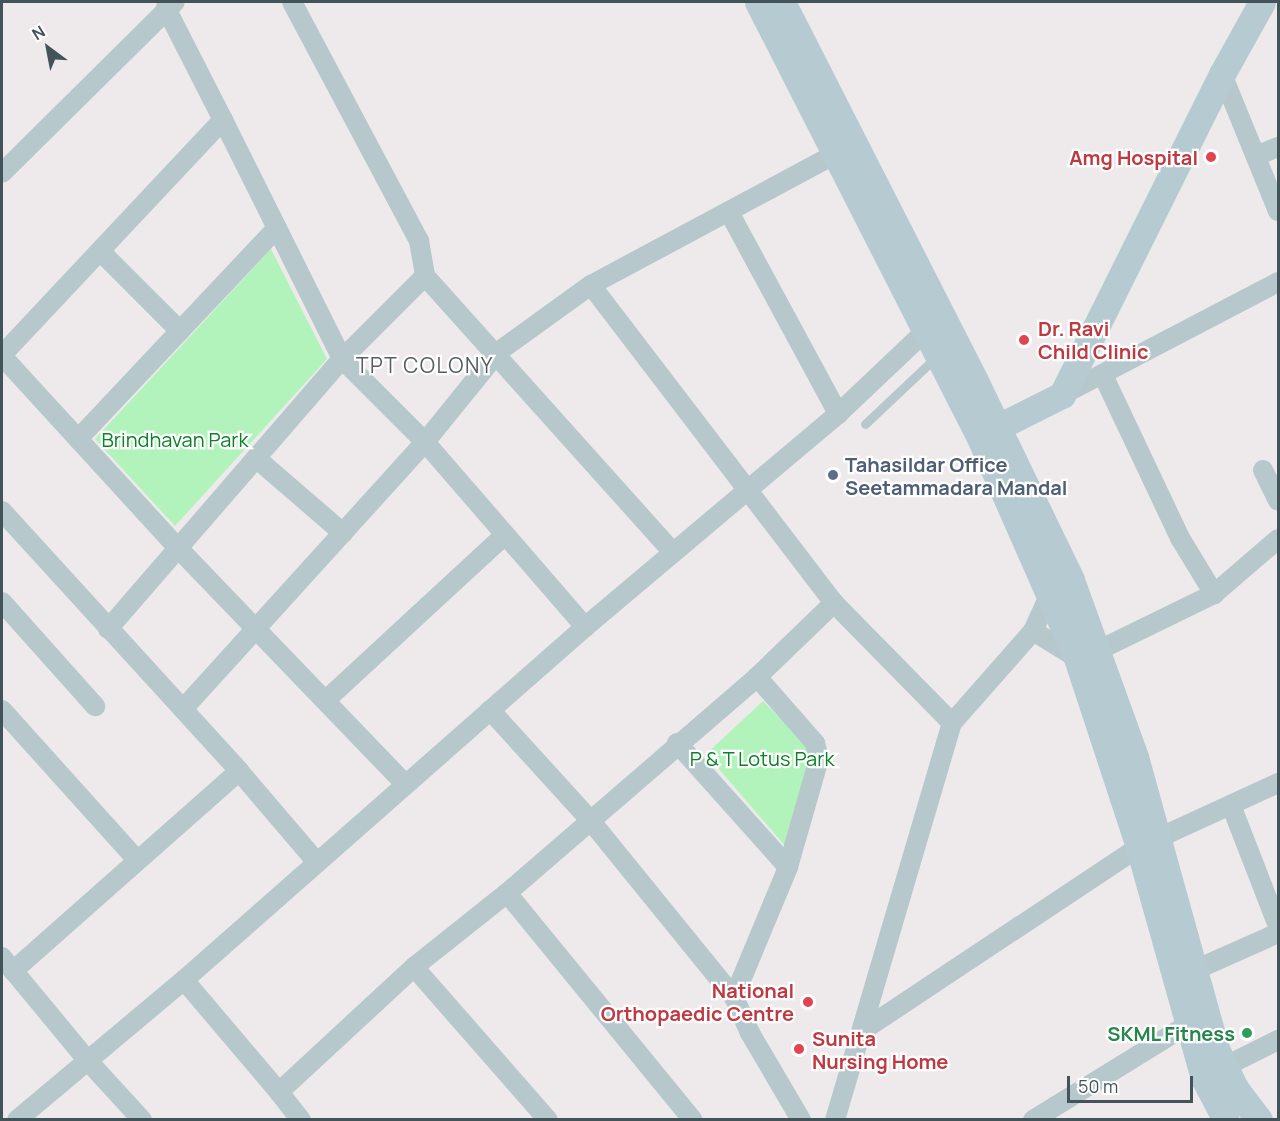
<!DOCTYPE html>
<html>
<head>
<meta charset="utf-8">
<style>
	body { margin:0 }
	#map { position:relative; width:1280px; height:1121px; overflow:hidden; background:#eeeaeb; font-family:Manrope,sans-serif }
	div>[style] { position:absolute }
	.green>* { inset:0; background:#b2f3bb }
	.lane>* { height:9px; margin:-4.5px; padding:0 4.5px; transform-origin:4.5px; border-radius:4.5px; background:#b7c8cd }
	.street>* { height:20px; margin:-10px; padding:0 10px; transform-origin:10px; border-radius:10px; background:#b7c8cd }
	.secondary>* { height:27px; margin:-13.5px; padding:0 13.5px; transform-origin:13.5px; border-radius:13.5px; background:#b6cad2 }
	.dots>* { width:16px; height:16px; translate:-50% -50%; box-sizing:border-box; border:3px solid #fff; border-radius:50% }
	span { translate:-50% -50%; white-space:nowrap; text-align:center; line-height:1.15; -webkit-text-stroke:4.5px #fff; paint-order:stroke }
	.health-label { font-size:20px; color:#be3a42; font-weight:700 }
	.right { translate:-100% -50%; text-align:right }
	.left { translate:0 -50%; text-align:left }
	.park-label { font-size:20px; color:#0c812a }
	.service-label { font-size:20px; color:#4e5e75; font-weight:700 }
	.leisure-label { font-size:20px; color:#27864d; font-weight:700 }
	.neighbourhood-label { font-size:21px; color:#575e61; letter-spacing:1.5px }
	.frame { position:absolute; inset:0; border:3px solid #42545a; pointer-events:none }
	.north { position:absolute; left:18px; top:18px; width:60px; height:60px; -webkit-text-stroke:4px #fff; paint-order:stroke; rotate:328deg; font-size:16px; font-weight:700; line-height:24px; text-align:center; color:#42545a }
	.north::after { content:''; display:block; margin:auto; width:21px; height:27px; background:#42545a; clip-path:polygon(50% 0,100% 100%,50% 72%,0 100%) }
	.scale { position:absolute; left:1067px; top:1076px; width:126px; height:27px; box-sizing:border-box; border:3px solid #42545a; border-top:0; padding-left:8px; font-size:18px; line-height:21px; white-space:nowrap; color:#42545a; -webkit-text-stroke:4px #fff; paint-order:stroke }
</style>
</head>
<body>
<div id="map">
	<div class="green">
		<i style="clip-path:polygon(271px 249px,327px 359px,175px 526px,95px 439px)"></i>
		<i style="clip-path:polygon(763px 701px,814px 753px,786px 847px,706px 754px)"></i>
	</div>
	<div class="lane">
		<i style="left:865px;top:424px;width:98px;rotate:-43.3deg"></i>
	</div>
	<div class="street">
		<i style="left:292px;top:2px;width:271px;rotate:62deg"></i>
		<i style="left:419px;top:241px;width:36px;rotate:80deg"></i>
		<i style="left:1222px;top:74px;width:148px;rotate:67.8deg"></i>
		<i style="left:223px;top:120px;width:267px;rotate:63.5deg"></i>
		<i style="left:342px;top:359px;width:117px;rotate:45deg"></i>
		<i style="left:425px;top:442px;width:245px;rotate:49.1deg"></i>
		<i style="left:1258px;top:155px;width:22px;rotate:-22deg"></i>
		<i style="left:2px;top:173px;width:243px;rotate:-44.7deg"></i>
		<i style="left:729px;top:212px;width:230px;rotate:61.6deg"></i>
		<i style="left:100px;top:251px;width:113px;rotate:45deg"></i>
		<i style="left:2px;top:355px;width:323px;rotate:-46.8deg"></i>
		<i style="left:223px;top:120px;width:126px;rotate:-117deg"></i>
		<i style="left:2px;top:356px;width:260px;rotate:47.5deg"></i>
		<i style="left:178px;top:548px;width:327px;rotate:46.1deg"></i>
		<i style="left:1103px;top:375px;width:180px;rotate:64.7deg"></i>
		<i style="left:1180px;top:538px;width:66px;rotate:58.7deg"></i>
		<i style="left:1062px;top:395px;width:244px;rotate:-27.6deg"></i>
		<i style="left:78px;top:439px;width:290px;rotate:-46.7deg"></i>
		<i style="left:256px;top:458px;width:115px;rotate:40.8deg"></i>
		<i style="left:1263px;top:470px;width:34px;rotate:64deg"></i>
		<i style="left:2px;top:511px;width:352px;rotate:47.6deg"></i>
		<i style="left:239px;top:771px;width:118px;rotate:49.5deg"></i>
		<i style="left:2px;top:602px;width:140px;rotate:48.2deg"></i>
		<i style="left:834px;top:603px;width:168px;rotate:45.5deg"></i>
		<i style="left:108px;top:629px;width:357px;rotate:-49.1deg"></i>
		<i style="left:342px;top:359px;width:117px;rotate:-45deg"></i>
		<i style="left:425px;top:276px;width:370px;rotate:48.1deg"></i>
		<i style="left:1033px;top:631px;width:52px;rotate:31.5deg"></i>
		<i style="left:1077px;top:658px;width:21px;rotate:-19deg"></i>
		<i style="left:1097px;top:651px;width:130px;rotate:-26deg"></i>
		<i style="left:1214px;top:594px;width:84px;rotate:-40.7deg"></i>
		<i style="left:326px;top:700px;width:243px;rotate:-42.7deg"></i>
		<i style="left:183px;top:709px;width:360px;rotate:-47.8deg"></i>
		<i style="left:425px;top:442px;width:116px;rotate:-51deg"></i>
		<i style="left:498px;top:352px;width:115px;rotate:-35.8deg"></i>
		<i style="left:591px;top:285px;width:288px;rotate:-28.2deg"></i>
		<i style="left:2px;top:710px;width:202px;rotate:48deg"></i>
		<i style="left:490px;top:710px;width:149px;rotate:47.7deg"></i>
		<i style="left:590px;top:820px;width:228px;rotate:50.9deg"></i>
		<i style="left:734px;top:997px;width:39px;rotate:66deg"></i>
		<i style="left:750px;top:1033px;width:101px;rotate:59.6deg"></i>
		<i style="left:677px;top:743px;width:166px;rotate:48.2deg"></i>
		<i style="left:1231px;top:805px;width:130px;rotate:68.8deg"></i>
		<i style="left:507px;top:893px;width:293px;rotate:50.7deg"></i>
		<i style="left:2px;top:957px;width:135px;rotate:50.4deg"></i>
		<i style="left:88px;top:1061px;width:80px;rotate:47.5deg"></i>
		<i style="left:414px;top:967px;width:203px;rotate:48.8deg"></i>
		<i style="left:1195px;top:970px;width:91px;rotate:-24deg"></i>
		<i style="left:13px;top:971px;width:302px;rotate:-41.5deg"></i>
		<i style="left:184px;top:980px;width:147px;rotate:49.7deg"></i>
		<i style="left:279px;top:1092px;width:184px;rotate:-42.8deg"></i>
		<i style="left:414px;top:967px;width:119px;rotate:-38.5deg"></i>
		<i style="left:507px;top:893px;width:330px;rotate:-40.8deg"></i>
		<i style="left:757px;top:677px;width:107px;rotate:-43.9deg"></i>
		<i style="left:834px;top:603px;width:400px;rotate:-127.4deg"></i>
		<i style="left:734px;top:997px;width:141px;rotate:-67.4deg"></i>
		<i style="left:788px;top:867px;width:112px;rotate:-74deg"></i>
		<i style="left:819px;top:759px;width:16px;rotate:-104deg"></i>
		<i style="left:815px;top:743px;width:88px;rotate:-131.3deg"></i>
		<i style="left:865px;top:1029px;width:329px;rotate:-33.6deg"></i>
		<i style="left:1139px;top:847px;width:153px;rotate:-24.7deg"></i>
		<i style="left:1214px;top:1072px;width:72px;rotate:-26.6deg"></i>
		<i style="left:279px;top:1092px;width:36px;rotate:52deg"></i>
		<i style="left:17px;top:1120px;width:218px;rotate:-40deg"></i>
		<i style="left:184px;top:980px;width:534px;rotate:-41.36deg"></i>
		<i style="left:585px;top:627px;width:331px;rotate:-40.1deg"></i>
		<i style="left:838px;top:414px;width:132px;rotate:-43.5deg"></i>
		<i style="left:835px;top:1120px;width:414px;rotate:-73.6deg"></i>
		<i style="left:952px;top:723px;width:123px;rotate:-48.6deg"></i>
		<i style="left:1033px;top:631px;width:41px;rotate:-65.3deg"></i>
		<i style="left:1033px;top:1120px;width:181px;rotate:-31.7deg"></i>
	</div>
	<div class="secondary">
		<i style="left:758px;top:2px;width:492px;rotate:63deg"></i>
		<i style="left:981px;top:440px;width:238px;rotate:66.2deg"></i>
		<i style="left:1077px;top:658px;width:199px;rotate:71.8deg"></i>
		<i style="left:1139px;top:847px;width:240px;rotate:74.3deg"></i>
		<i style="left:1204px;top:1078px;width:47px;rotate:62.4deg"></i>
		<i style="left:782px;top:2px;width:425px;rotate:63deg"></i>
		<i style="left:975px;top:381px;width:221px;rotate:64.2deg"></i>
		<i style="left:1071px;top:580px;width:188px;rotate:70.1deg"></i>
		<i style="left:1135px;top:757px;width:303px;rotate:74.5deg"></i>
		<i style="left:1216px;top:1049px;width:43px;rotate:64deg"></i>
		<i style="left:1235px;top:1088px;width:40px;rotate:53deg"></i>
		<i style="left:998px;top:427px;width:72px;rotate:-26.6deg"></i>
		<i style="left:1062px;top:395px;width:359px;rotate:-63.5deg"></i>
		<i style="left:1222px;top:74px;width:82px;rotate:-60.9deg"></i>
	</div>
	<div class="dots">
		<i style="left:1211px;top:157px;background:#e0444e"></i>
		<i style="left:1024px;top:340px;background:#e0444e"></i>
		<i style="left:833px;top:475px;background:#5c6f8a"></i>
		<i style="left:808px;top:1002px;background:#e0444e"></i>
		<i style="left:1247px;top:1033px;background:#2e9e5b"></i>
		<i style="left:799px;top:1049px;background:#e0444e"></i>
	</div>
	<div class="health-label">
		<span class="right" style="left:1198px;top:157px">Amg Hospital</span>
		<span class="left" style="left:1038px;top:340px">Dr. Ravi<br>Child Clinic</span>
		<span class="right" style="left:794px;top:1002px">National<br>Orthopaedic Centre</span>
		<span class="left" style="left:812px;top:1050px">Sunita<br>Nursing Home</span>
	</div>
	<div class="park-label">
		<span style="left:175px;top:439px">Brindhavan Park</span>
		<span style="left:762px;top:758px">P &amp; T Lotus Park</span>
	</div>
	<div class="service-label">
		<span class="left" style="left:845px;top:476px">Tahasildar Office<br>Seetammadara Mandal</span>
	</div>
	<div class="leisure-label">
		<span class="right" style="left:1235px;top:1033px">SKML Fitness</span>
	</div>
	<div class="neighbourhood-label">
		<span style="left:425px;top:365px">TPT COLONY</span>
	</div>
	<div class="frame"></div>
	<div class="north">N</div>
	<div class="scale">50 m</div>
</div>
</body>
</html>
